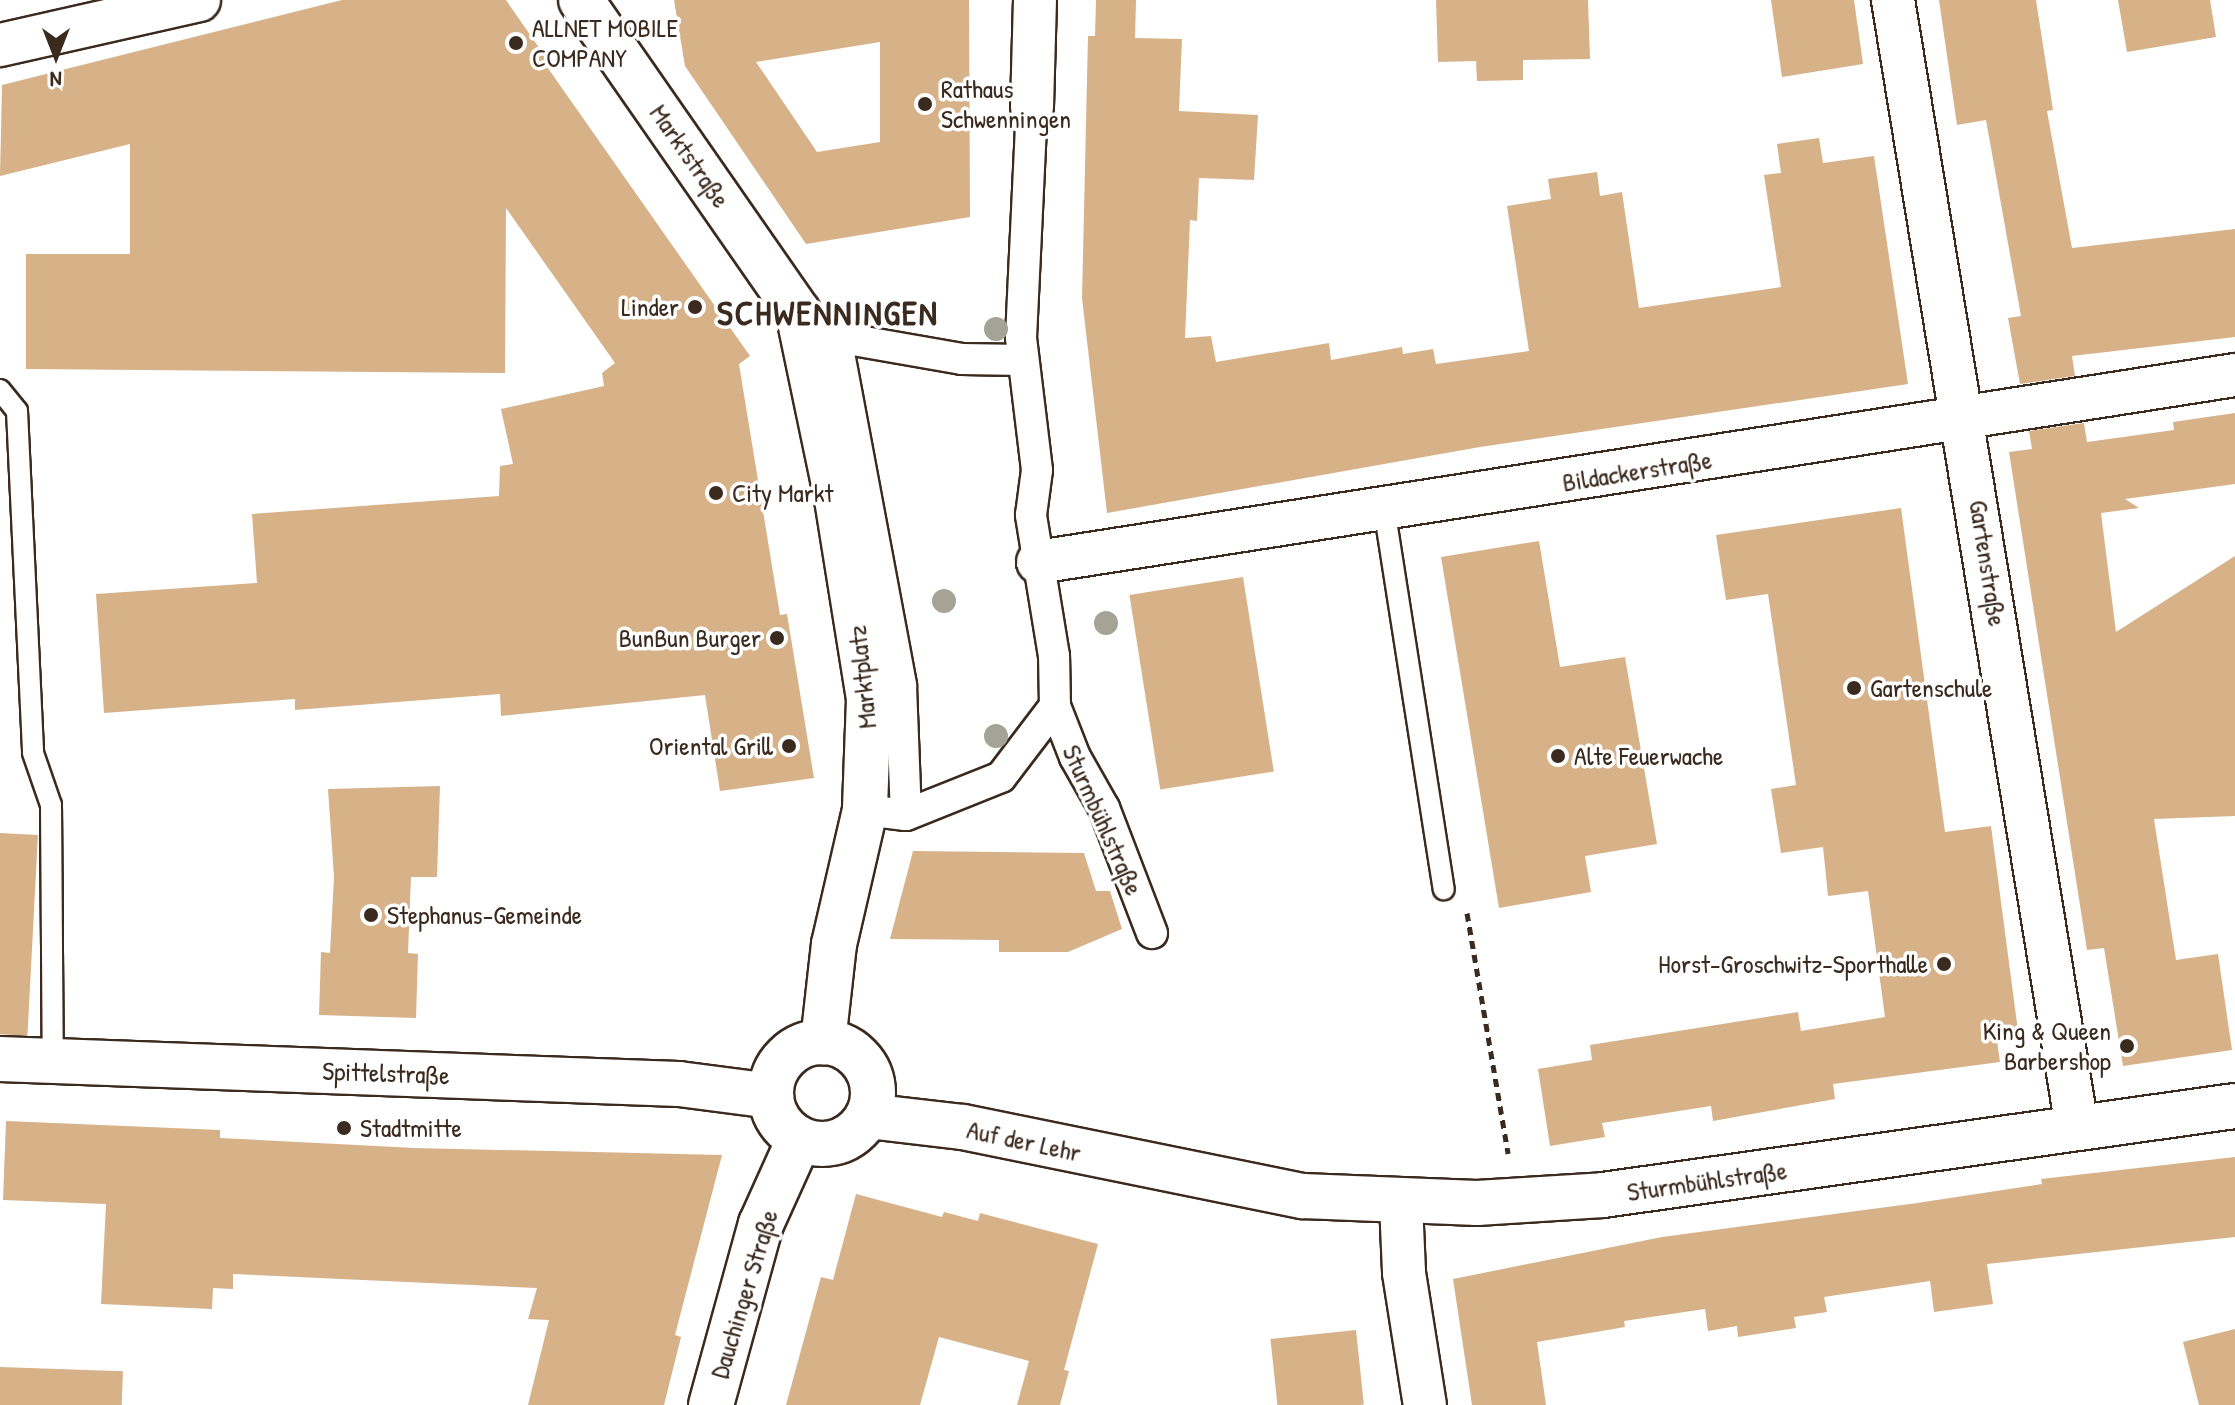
<!DOCTYPE html>
<html>
<head>
<meta charset="utf-8">
<style>
	body { margin:0 }
	#map { position:relative; width:2235px; height:1405px; overflow:hidden; background:#fff; font-family:"Patrick Hand",sans-serif }
	div>[style] { position:absolute }
	.building>* { inset:0; background:#d7b188; transform-origin:0 0 }
	.path>* { height:5px; margin-top:-2.5px; transform-origin:0; background:repeating-linear-gradient(90deg,#3b2a1e 0 8px,transparent 0 14px) }
	.roads { filter:drop-shadow(2px 0 #3b2a1e) drop-shadow(-2px 0 #3b2a1e) drop-shadow(0 2px #3b2a1e) drop-shadow(0 -2px #3b2a1e) }
	.service>* { height:20px; margin:-10px; padding:0 10px; transform-origin:10px; border-radius:10px; background:#fff }
	.pedestrian>* { height:30px; margin:-15px; padding:0 15px; transform-origin:15px; border-radius:15px; background:#fff }
	.minor>* { height:42px; margin:-21px; padding:0 21px; transform-origin:21px; border-radius:21px; background:#fff }
	.secondary>* { height:44px; margin:-22px; padding:0 22px; transform-origin:22px; border-radius:22px; background:#fff }
	.secondary>.ring { margin:-22px; padding:0; box-sizing:content-box; background:none; border:44px solid #fff; border-radius:50% }
	.trees>* { width:24px; height:24px; margin:-12px; border-radius:50%; background:#a5a395 }
	.dots>* { width:22px; height:22px; translate:-50% -50%; box-sizing:border-box; border:4px solid #fff; border-radius:50% }
	span { translate:-50% -50%; white-space:nowrap; text-align:center; line-height:1.15; -webkit-text-stroke:7px #fff; paint-order:stroke }
	.poi-label { font-size:26px; color:#3b2a1e }
	.left { translate:0 -50%; text-align:left }
	.right { translate:-100% -50%; text-align:right }
	.street-label { font-size:26px; color:#3b2a1e }
	.district-label { font-size:34px; color:#3b2a1e; font-weight:700; letter-spacing:2px }
	.north { position:absolute; left:16px; top:16px; width:80px; height:80px; -webkit-text-stroke:6px #fff; paint-order:stroke; rotate:180deg; font-size:22px; font-weight:700; line-height:32px; text-align:center; color:#3b2a1e }
	.north::after { content:''; display:block; margin:auto; width:28px; height:36px; background:#3b2a1e; clip-path:polygon(50% 0,100% 100%,50% 72%,0 100%) }
</style>
</head>
<body>
<div id="map">
	<div class="building">
		<i style="clip-path:polygon(342px 0,506px 0,549px 62px,545px 64px,750px 356px,739px 364px,780px 615px,787px 614px,814px 778px,720px 791px,705px 695px,501px 716px,500px 694px,295px 710px,295px 699px,104px 713px,96px 594px,257px 583px,252px 514px,499px 496px,500px 466px,513px 464px,501px 409px,604px 386px,602px 373px,615px 363px,506px 208px,505px 373px,26px 369px,26px 254px,130px 254px,130px 144px,0 176px,2px 85px)"></i>
		<i style="clip-path:polygon(evenodd,674px 0,969px 0,970px 217px,806px 244px,685px 66px,674px 0,880px 42px,880px 142px,817px 152px,756px 62px,880px 42px)"></i>
		<i style="clip-path:polygon(1096px 0,1136px 0,1135px 38px,1182px 39px,1179px 111px,1258px 115px,1254px 180px,1199px 178px,1197px 221px,1190px 220px,1185px 338px,1211px 336px,1216px 362px,1329px 343px,1331px 360px,1402px 347px,1403px 354px,1433px 349px,1436px 364px,1529px 351px,1507px 206px,1551px 199px,1548px 179px,1597px 172px,1600px 196px,1622px 192px,1639px 308px,1781px 287px,1764px 175px,1781px 173px,1777px 144px,1819px 138px,1823px 163px,1874px 156px,1908px 384px,1480px 447px,1107px 513px,1082px 298px,1088px 36px,1095px 36px)"></i>
		<i style="clip-path:polygon(1436px 0,1588px 0,1590px 59px,1523px 60px,1523px 80px,1477px 81px,1476px 61px,1438px 62px)"></i>
		<i style="clip-path:polygon(1771px 0,1854px 0,1863px 64px,1782px 77px)"></i>
		<i style="clip-path:polygon(1939px 0,2036px 0,2053px 110px,2047px 111px,2072px 248px,2235px 229px,2235px 337px,2072px 356px,2075px 376px,2020px 384px,2008px 318px,2021px 316px,1986px 120px,1957px 125px)"></i>
		<i style="clip-path:polygon(2118px 0,2210px 0,2216px 37px,2127px 52px)"></i>
		<i style="clip-path:polygon(2235px 413px,2235px 484px,2125px 499px,2139px 508px,2101px 513px,2116px 632px,2235px 556px,2235px 816px,2154px 819px,2176px 960px,2218px 954px,2232px 1050px,2123px 1066px,2104px 948px,2087px 950px,2009px 452px,2032px 449px,2029px 431px,2084px 423px,2087px 442px,2174px 430px,2173px 422px)"></i>
		<i style="clip-path:polygon(1901px 508px,1945px 832px,1991px 826px,2018px 1031px,1996px 1034px,2000px 1062px,1833px 1084px,1835px 1099px,1713px 1121px,1711px 1106px,1602px 1123px,1605px 1137px,1550px 1146px,1538px 1069px,1592px 1060px,1590px 1045px,1798px 1012px,1801px 1031px,1885px 1017px,1868px 891px,1828px 896px,1823px 847px,1781px 853px,1771px 789px,1796px 785px,1768px 594px,1726px 600px,1716px 535px)"></i>
		<i style="clip-path:polygon(1539px 541px,1560px 667px,1625px 657px,1657px 844px,1585px 856px,1591px 892px,1499px 908px,1441px 557px)"></i>
		<i style="left:1243px;top:577px;width:197px;height:115px;rotate:81deg"></i>
		<i style="clip-path:polygon(440px 786px,437px 877px,411px 877px,408px 953px,418px 954px,416px 1018px,319px 1015px,321px 952px,330px 953px,334px 877px,328px 789px)"></i>
		<i style="left:0;top:833px;width:38px;height:201px;rotate:3deg"></i>
		<i style="clip-path:polygon(913px 851px,1084px 853px,1096px 891px,1110px 891px,1122px 929px,1068px 952px,999px 952px,999px 940px,890px 939px)"></i>
		<i style="clip-path:polygon(6px 1121px,220px 1130px,220px 1138px,415px 1148px,722px 1155px,675px 1335px,681px 1337px,664px 1405px,528px 1405px,549px 1320px,528px 1319px,537px 1288px,233px 1274px,233px 1289px,213px 1288px,212px 1309px,101px 1304px,106px 1204px,3px 1200px)"></i>
		<i style="clip-path:polygon(2235px 1157px,2235px 1237px,1987px 1264px,1993px 1304px,1934px 1312px,1930px 1281px,1824px 1297px,1827px 1312px,1794px 1317px,1796px 1328px,1738px 1337px,1737px 1326px,1708px 1331px,1705px 1309px,1624px 1321px,1625px 1327px,1537px 1342px,1546px 1405px,1472px 1405px,1453px 1279px,1662px 1237px,1917px 1203px,2042px 1184px,2041px 1179px)"></i>
		<i style="clip-path:polygon(856px 1194px,942px 1217px,944px 1212px,978px 1221px,980px 1213px,1098px 1244px,1064px 1370px,1069px 1371px,1060px 1405px,1017px 1405px,1029px 1361px,939px 1337px,920px 1405px,786px 1405px,821px 1277px,833px 1280px)"></i>
		<i style="clip-path:polygon(2235px 1329px,2235px 1405px,2199px 1405px,2183px 1342px)"></i>
		<i style="left:1356px;top:1330px;width:75px;height:86px;rotate:84deg"></i>
		<i style="left:0;top:1367px;width:123px;height:38px;rotate:2deg"></i>
	</div>
	<div class="path">
		<i style="left:1467px;top:913px;width:244px;rotate:80.3deg"></i>
	</div>
	<div class="roads">
		<div class="service">
			<i style="left:0;top:390px;width:27px;rotate:51deg"></i>
			<i style="left:17px;top:411px;width:342px;rotate:87.3deg"></i>
			<i style="left:33px;top:753px;width:55px;rotate:70.9deg"></i>
			<i style="left:51px;top:805px;width:255px;rotate:89.6deg"></i>
			<i style="left:1384px;top:508px;width:386px;rotate:81.1deg"></i>
		</div>
		<div class="pedestrian">
			<i style="left:822px;top:328px;width:17px;rotate:33deg"></i>
			<i style="left:836px;top:337px;width:128px;rotate:9.9deg"></i>
			<i style="left:962px;top:359px;width:61px;rotate:0.9deg"></i>
			<i style="left:836px;top:337px;width:355px;rotate:79.4deg"></i>
			<i style="left:901px;top:686px;width:129px;rotate:87.8deg"></i>
			<i style="left:1055px;top:706px;width:55px;rotate:68.6deg"></i>
			<i style="left:1075px;top:757px;width:59px;rotate:60.4deg"></i>
			<i style="left:1104px;top:808px;width:134px;rotate:69deg"></i>
			<i style="left:865px;top:810px;width:41px;rotate:7deg"></i>
			<i style="left:906px;top:815px;width:102px;rotate:-21.8deg"></i>
			<i style="left:1001px;top:777px;width:89px;rotate:-52.7deg"></i>
			<i style="left:1055px;top:706px;width:50px;rotate:-91.1deg"></i>
			<i style="left:1054px;top:656px;width:143px;rotate:-99.3deg"></i>
			<i style="left:1031px;top:515px;width:45px;rotate:-82.4deg"></i>
			<i style="left:1037px;top:470px;width:133px;rotate:-96.9deg"></i>
			<i style="left:1021px;top:338px;width:231px;rotate:-87.3deg"></i>
		</div>
		<div class="minor">
			<i style="left:1893px;top:0;width:1142px;rotate:80.73deg"></i>
			<i style="left:0;top:45px;width:204px;rotate:-12.7deg"></i>
			<i style="left:1032px;top:107px;width:107px;rotate:-88.4deg"></i>
			<i style="left:1038px;top:562px;width:1212px;rotate:-8.88deg"></i>
			<i style="left:1401px;top:1203px;width:70px;rotate:87.5deg"></i>
			<i style="left:1404px;top:1273px;width:134px;rotate:81deg"></i>
		</div>
		<div class="secondary">
			<i style="left:581px;top:0;width:380px;rotate:55.2deg"></i>
			<i style="left:798px;top:312px;width:191px;rotate:78.2deg"></i>
			<i style="left:837px;top:499px;width:203px;rotate:80.9deg"></i>
			<i style="left:869px;top:699px;width:111px;rotate:92.1deg"></i>
			<i style="left:865px;top:810px;width:138px;rotate:103deg"></i>
			<i style="left:834px;top:944px;width:99px;rotate:96.4deg"></i>
			<i class="ring" style="left:771px;top:1042px;width:58px;height:58px"></i>
			<i style="left:0;top:1059px;width:679px;rotate:2.11deg"></i>
			<i style="left:679px;top:1084px;width:93px;rotate:7.4deg"></i>
			<i style="left:868px;top:1116px;width:96px;rotate:6.6deg"></i>
			<i style="left:963px;top:1127px;width:347px;rotate:11.5deg"></i>
			<i style="left:1303px;top:1196px;width:174px;rotate:2.3deg"></i>
			<i style="left:1477px;top:1203px;width:126px;rotate:-3.6deg"></i>
			<i style="left:1603px;top:1195px;width:638px;rotate:-8.02deg"></i>
			<i style="left:711px;top:1405px;width:188px;rotate:-74.6deg"></i>
			<i style="left:761px;top:1224px;width:92px;rotate:-65.7deg"></i>
		</div>
	</div>
	<div class="trees">
		<i style="left:996px;top:329px"></i>
		<i style="left:944px;top:601px"></i>
		<i style="left:1106px;top:623px"></i>
		<i style="left:996px;top:736px"></i>
	</div>
	<div class="dots">
		<i style="left:516px;top:43px;background:#3b2a1e"></i>
		<i style="left:925px;top:104px;background:#3b2a1e"></i>
		<i style="left:695px;top:307px;background:#3b2a1e"></i>
		<i style="left:716px;top:493px;background:#3b2a1e"></i>
		<i style="left:777px;top:638px;background:#3b2a1e"></i>
		<i style="left:1854px;top:688px;background:#3b2a1e"></i>
		<i style="left:789px;top:746px;background:#3b2a1e"></i>
		<i style="left:1558px;top:756px;background:#3b2a1e"></i>
		<i style="left:371px;top:915px;background:#3b2a1e"></i>
		<i style="left:1944px;top:964px;background:#3b2a1e"></i>
		<i style="left:2127px;top:1046px;background:#3b2a1e"></i>
		<i style="left:344px;top:1128px;background:#3b2a1e"></i>
	</div>
	<div class="poi-label">
		<span class="left" style="left:532px;top:43px">ALLNET MOBILE<br>COMPANY</span>
		<span class="left" style="left:941px;top:104px">Rathaus<br>Schwenningen</span>
		<span class="right" style="left:679px;top:307px">Linder</span>
		<span class="left" style="left:732px;top:493px">City Markt</span>
		<span class="right" style="left:761px;top:638px">BunBun Burger</span>
		<span class="left" style="left:1870px;top:688px">Gartenschule</span>
		<span class="right" style="left:773px;top:746px">Oriental Grill</span>
		<span class="left" style="left:1574px;top:756px">Alte Feuerwache</span>
		<span class="left" style="left:387px;top:915px">Stephanus-Gemeinde</span>
		<span class="right" style="left:1928px;top:964px">Horst-Groschwitz-Sporthalle</span>
		<span class="right" style="left:2111px;top:1046px">King &amp; Queen<br>Barbershop</span>
		<span class="left" style="left:360px;top:1128px">Stadtmitte</span>
	</div>
	<div class="street-label">
		<span style="left:690px;top:156px;rotate:55deg">Marktstraße</span>
		<span style="left:1637px;top:471px;rotate:-9deg">Bildackerstraße</span>
		<span style="left:1988px;top:563px;rotate:81deg">Gartenstraße</span>
		<span style="left:862px;top:677px;rotate:-96deg">Marktplatz</span>
		<span style="left:1103px;top:820px;rotate:66deg">Sturmbühlstraße</span>
		<span style="left:386px;top:1073px;rotate:2deg">Spittelstraße</span>
		<span style="left:1024px;top:1141px;rotate:12deg">Auf der Lehr</span>
		<span style="left:1707px;top:1181px;rotate:-8deg">Sturmbühlstraße</span>
		<span style="left:744px;top:1294px;rotate:-73deg">Dauchinger Straße</span>
	</div>
	<div class="district-label">
		<span style="left:828px;top:314px">SCHWENNINGEN</span>
	</div>
	<div class="north">N</div>
</div>
</body>
</html>
